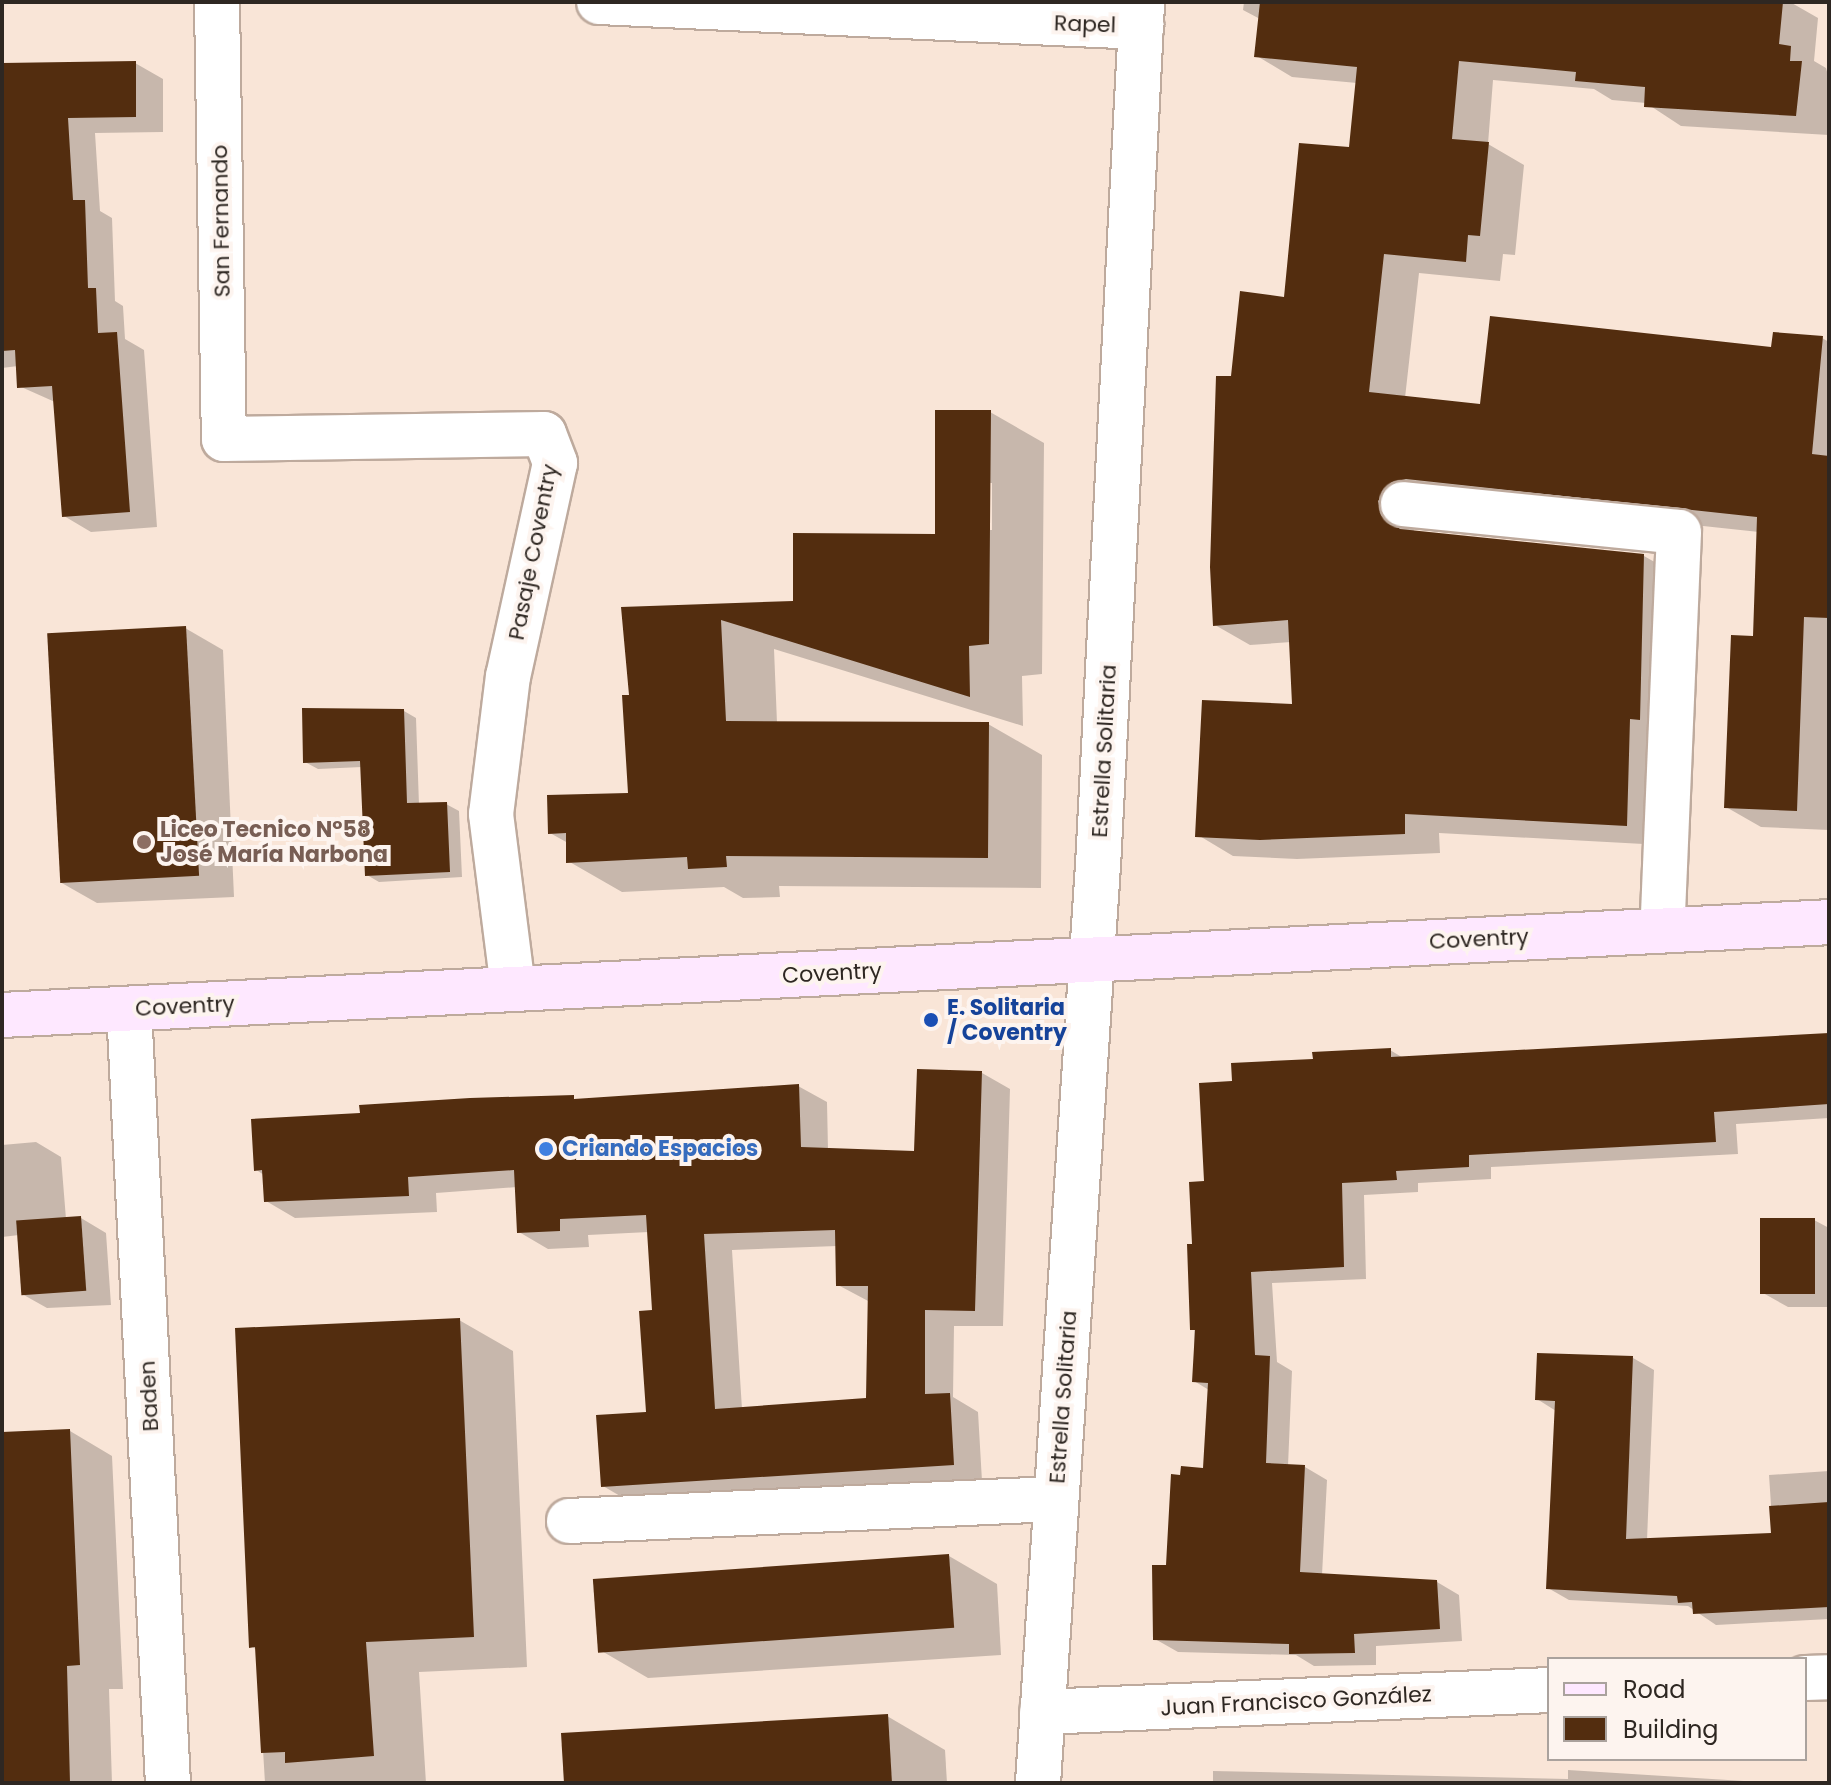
<!DOCTYPE html>
<html>
<head>
<meta charset="utf-8">
<style>
	body { margin:0 }
	#map { position:relative; width:1831px; height:1785px; overflow:hidden; background:#f9e5d7; font-family:Poppins,sans-serif }
	div>[style] { position:absolute }
	.shadow>* { inset:0; background:#0003 }
	.building>* { inset:0; background:#532d0f; transform-origin:0 0 }
	.roads { filter:drop-shadow(2px 0 #beaa9d) drop-shadow(-2px 0 #beaa9d) drop-shadow(0 2px #beaa9d) drop-shadow(0 -2px #beaa9d) }
	.street>* { height:44px; margin:-22px; padding:0 22px; transform-origin:22px; border-radius:22px; background:#fff }
	.secondary>* { height:44px; margin:-22px; padding:0 22px; transform-origin:22px; border-radius:22px; background:#fee8ff }
	.dots>* { width:22px; height:22px; translate:-50% -50%; box-sizing:border-box; border:4px solid #fdf4ef; border-radius:50% }
	span { translate:-50% -50%; white-space:nowrap; text-align:center; line-height:1.15; -webkit-text-stroke:8px #fdf4ef; paint-order:stroke }
	.street-label { font-size:22px; color:#2e2722 }
	.education-label { font-size:22px; color:#785e54; font-weight:700 }
	.left { translate:0 -50%; text-align:left }
	.transit-label { font-size:22px; color:#164399; font-weight:700 }
	.shop-label { font-size:22px; color:#366cbe; font-weight:700 }
	.frame { position:absolute; inset:0; border:4px solid #2e2722; pointer-events:none }
	.legend { position:absolute; left:1547px; top:1657px; width:260px; height:104px; box-sizing:border-box; background:#fdf4ef; border:2px solid #aaa29d; margin:0; padding:10px 14px; list-style:none; font-size:24px; color:#2e2722 }
	.legend li { display:flex; align-items:center; gap:16px; height:40px }
	.legend b { width:40px; border:2px solid #aaa29d }
</style>
</head>
<body>
<div id="map">
	<div class="shadow">
		<i style="clip-path:polygon(1244px 2px,1790px 2px,1818px 18px,1814px 61px,1826px 68px,1829px 79px,1829px 135px,1681px 126px,1646px 103px,1612px 100px,1594px 89px,1493px 80px,1488px 144px,1524px 165px,1515px 255px,1503px 254px,1500px 281px,1419px 273px,1405px 398px,1482px 406px,1822px 338px,1829px 342px,1829px 830px,1761px 827px,1726px 807px,1755px 638px,1759px 532px,1442px 498px,1413px 521px,1414px 532px,1644px 556px,1679px 576px,1662px 845px,1439px 833px,1440px 853px,1297px 859px,1233px 856px,1198px 835px,1294px 706px,1291px 642px,1250px 645px,1215px 625px,1232px 378px,1286px 299px,1350px 150px,1357px 83px,1292px 77px,1257px 56px,1260px 19px,1243px 10px)"></i>
		<i style="clip-path:polygon(135px 63px,163px 79px,163px 132px,95px 133px,100px 211px,112px 218px,115px 301px,123px 306px,125px 339px,144px 350px,157px 527px,91px 532px,64px 516px,55px 402px,19px 386px,18px 366px,2px 368px,2px 65px)"></i>
		<i style="clip-path:polygon(evenodd,990px 412px,1044px 443px,1042px 674px,1022px 676px,1023px 726px,774px 649px,777px 723px,988px 724px,1042px 755px,1041px 888px,779px 886px,780px 897px,743px 898px,724px 887px,622px 892px,568px 861px,568px 843px,550px 833px,630px 795px,631px 697px,623px 609px,795px 602px,937px 536px,990px 412px,988px 483px,992px 483px,992px 530px,988px 530px,988px 483px)"></i>
		<i style="clip-path:polygon(185px 628px,223px 650px,234px 897px,97px 903px,60px 882px)"></i>
		<i style="clip-path:polygon(404px 711px,416px 718px,419px 805px,446px 804px,459px 811px,462px 877px,379px 882px,367px 875px,362px 767px,318px 769px,305px 762px)"></i>
		<i style="clip-path:polygon(1829px 1036px,1829px 1118px,1736px 1124px,1738px 1154px,1491px 1167px,1491px 1179px,1418px 1183px,1418px 1192px,1364px 1195px,1366px 1279px,1272px 1283px,1277px 1362px,1292px 1371px,1288px 1466px,1305px 1467px,1327px 1480px,1322px 1575px,1437px 1582px,1459px 1595px,1462px 1641px,1376px 1646px,1376px 1665px,1314px 1666px,1296px 1655px,1178px 1652px,1155px 1639px,1168px 1567px,1205px 1470px,1209px 1390px,1194px 1381px,1195px 1246px,1234px 1083px,1315px 1061px,1390px 1050px,1405px 1059px)"></i>
		<i style="clip-path:polygon(evenodd,982px 1073px,1010px 1089px,1003px 1326px,954px 1326px,953px 1397px,978px 1412px,982px 1481px,632px 1503px,603px 1486px,648px 1414px,654px 1312px,649px 1232px,588px 1235px,589px 1247px,548px 1249px,519px 1232px,517px 1187px,436px 1193px,437px 1212px,295px 1218px,266px 1201px,264px 1175px,255px 1169px,362px 1115px,798px 1086px,827px 1102px,828px 1150px,916px 1154px,982px 1073px,837px 1246px,838px 1285px,870px 1302px,868px 1400px,742px 1409px,732px 1250px,837px 1246px)"></i>
		<i style="clip-path:polygon(36px 1142px,61px 1157px,66px 1219px,81px 1218px,106px 1233px,111px 1305px,47px 1308px,22px 1294px,19px 1235px,2px 1237px,2px 1145px)"></i>
		<i style="clip-path:polygon(1814px 1220px,1829px 1228px,1829px 1307px,1788px 1307px,1763px 1293px)"></i>
		<i style="clip-path:polygon(459px 1320px,513px 1351px,527px 1667px,419px 1672px,426px 1783px,265px 1783px,257px 1650px,251px 1646px)"></i>
		<i style="clip-path:polygon(1633px 1358px,1654px 1370px,1647px 1540px,1773px 1535px,1769px 1475px,1829px 1471px,1829px 1619px,1716px 1625px,1688px 1606px,1569px 1600px,1548px 1588px,1556px 1411px,1537px 1399px)"></i>
		<i style="clip-path:polygon(70px 1431px,112px 1456px,123px 1689px,109px 1689px,112px 1783px,2px 1783px,2px 1434px)"></i>
		<i style="clip-path:polygon(949px 1556px,997px 1584px,1001px 1655px,648px 1678px,600px 1650px)"></i>
		<i style="clip-path:polygon(887px 1716px,945px 1750px,947px 1783px,566px 1783px)"></i>
		<i style="clip-path:polygon(1568px 1770px,1776px 1783px,1213px 1783px,1213px 1771px,1568px 1779px)"></i>
	</div>
	<div class="building">
		<i style="clip-path:polygon(1260px 2px,1783px 2px,1779px 44px,1791px 46px,1790px 61px,1802px 61px,1796px 116px,1644px 107px,1645px 87px,1575px 81px,1576px 72px,1459px 61px,1452px 139px,1489px 142px,1480px 236px,1468px 235px,1466px 262px,1384px 254px,1369px 392px,1480px 404px,1490px 316px,1771px 347px,1773px 332px,1823px 336px,1812px 454px,1829px 456px,1829px 618px,1804px 617px,1797px 811px,1724px 808px,1731px 635px,1753px 636px,1757px 517px,1406px 479px,1392px 482px,1378px 501px,1381px 515px,1400px 529px,1644px 554px,1640px 720px,1630px 719px,1627px 826px,1405px 814px,1405px 834px,1260px 840px,1195px 837px,1202px 700px,1292px 704px,1288px 620px,1213px 626px,1210px 567px,1216px 376px,1231px 376px,1240px 291px,1284px 297px,1299px 143px,1349px 147px,1357px 67px,1254px 57px)"></i>
		<i style="clip-path:polygon(136px 61px,136px 117px,68px 118px,73px 200px,85px 200px,88px 288px,96px 288px,98px 333px,117px 332px,130px 512px,62px 517px,52px 386px,17px 388px,15px 350px,2px 351px,2px 63px)"></i>
		<i style="clip-path:polygon(935px 410px,991px 410px,989px 644px,969px 646px,970px 697px,721px 620px,726px 721px,989px 722px,988px 858px,726px 856px,727px 867px,688px 869px,687px 857px,566px 863px,566px 833px,548px 834px,547px 795px,628px 793px,622px 695px,629px 695px,621px 607px,793px 601px,793px 533px,935px 534px)"></i>
		<i style="left:186px;top:626px;width:250px;height:139px;rotate:87deg"></i>
		<i style="clip-path:polygon(302px 708px,404px 709px,407px 803px,447px 802px,450px 872px,365px 876px,360px 761px,303px 763px)"></i>
		<i style="clip-path:polygon(1829px 1033px,1829px 1104px,1714px 1112px,1716px 1142px,1469px 1155px,1469px 1167px,1396px 1171px,1397px 1180px,1342px 1183px,1344px 1267px,1251px 1272px,1255px 1355px,1270px 1356px,1266px 1463px,1305px 1465px,1300px 1572px,1437px 1580px,1440px 1629px,1354px 1634px,1355px 1653px,1289px 1654px,1289px 1644px,1153px 1640px,1152px 1565px,1166px 1565px,1171px 1474px,1180px 1475px,1181px 1466px,1203px 1468px,1208px 1383px,1192px 1382px,1195px 1330px,1190px 1330px,1187px 1244px,1192px 1244px,1189px 1182px,1204px 1181px,1199px 1083px,1232px 1081px,1231px 1063px,1313px 1059px,1312px 1052px,1391px 1048px,1391px 1057px)"></i>
		<i style="clip-path:polygon(evenodd,917px 1069px,982px 1071px,975px 1311px,925px 1310px,925px 1394px,950px 1393px,954px 1465px,601px 1487px,596px 1415px,646px 1412px,639px 1311px,652px 1310px,646px 1215px,560px 1219px,560px 1231px,517px 1233px,514px 1170px,408px 1177px,409px 1196px,264px 1202px,262px 1170px,254px 1171px,251px 1119px,360px 1113px,359px 1105px,470px 1098px,574px 1095px,574px 1099px,799px 1084px,801px 1147px,914px 1151px,917px 1069px,835px 1230px,836px 1286px,868px 1286px,866px 1398px,715px 1409px,704px 1234px,835px 1230px)"></i>
		<i style="left:81px;top:1216px;width:75px;height:65px;rotate:86deg"></i>
		<i style="left:1760px;top:1218px;width:55px;height:76px"></i>
		<i style="clip-path:polygon(460px 1318px,474px 1637px,366px 1642px,374px 1756px,285px 1763px,285px 1752px,261px 1753px,255px 1647px,249px 1648px,235px 1328px)"></i>
		<i style="clip-path:polygon(1537px 1353px,1633px 1356px,1626px 1539px,1771px 1533px,1769px 1506px,1829px 1502px,1829px 1607px,1693px 1614px,1692px 1602px,1678px 1603px,1677px 1596px,1546px 1589px,1555px 1401px,1535px 1400px)"></i>
		<i style="clip-path:polygon(70px 1429px,80px 1665px,67px 1666px,70px 1783px,2px 1783px,2px 1432px)"></i>
		<i style="left:949px;top:1554px;width:74px;height:357px;rotate:86deg"></i>
		<i style="clip-path:polygon(888px 1714px,892px 1783px,564px 1783px,561px 1733px)"></i>
	</div>
	<div class="roads">
		<div class="street">
			<i style="left:217px;top:2px;width:437px;rotate:89.1deg"></i>
			<i style="left:224px;top:439px;width:320px;rotate:-0.9deg"></i>
			<i style="left:544px;top:434px;width:31px;rotate:69deg"></i>
			<i style="left:555px;top:463px;width:218px;rotate:102.4deg"></i>
			<i style="left:508px;top:676px;width:139px;rotate:97deg"></i>
			<i style="left:491px;top:814px;width:176px;rotate:82.8deg"></i>
			<i style="left:599px;top:2px;width:543px;rotate:2.64deg"></i>
			<i style="left:1403px;top:504px;width:277px;rotate:5.8deg"></i>
			<i style="left:1679px;top:532px;width:398px;rotate:92.4deg"></i>
			<i style="left:129px;top:1009px;width:775px;rotate:87.12deg"></i>
			<i style="left:569px;top:1521px;width:487px;rotate:-2.6deg"></i>
			<i style="left:1805px;top:1678px;width:24px;rotate:-2deg"></i>
			<i style="left:1042px;top:1712px;width:507px;rotate:-2.48deg"></i>
			<i style="left:1038px;top:1783px;width:919px;rotate:-86.26deg"></i>
			<i style="left:1098px;top:866px;width:865px;rotate:-87.08deg"></i>
		</div>
		<div class="secondary">
			<i style="left:2px;top:1015px;width:1829px;rotate:-2.91deg"></i>
		</div>
	</div>
	<div class="dots">
		<i style="left:144px;top:842px;background:#8d6e63"></i>
		<i style="left:931px;top:1020px;background:#1a4fb4"></i>
		<i style="left:546px;top:1149px;background:#3f7fe0"></i>
	</div>
	<div class="street-label">
		<span style="left:1085px;top:24px;rotate:2deg">Rapel</span>
		<span style="left:221px;top:221px;rotate:-91deg">San Fernando</span>
		<span style="left:533px;top:552px;rotate:-79deg">Pasaje Coventry</span>
		<span style="left:1104px;top:751px;rotate:-87deg">Estrella Solitaria</span>
		<span style="left:1479px;top:939px;rotate:-3deg">Coventry</span>
		<span style="left:832px;top:973px;rotate:-3deg">Coventry</span>
		<span style="left:185px;top:1006px;rotate:-3deg">Coventry</span>
		<span style="left:149px;top:1396px;rotate:-93deg">Baden</span>
		<span style="left:1063px;top:1397px;rotate:-86deg">Estrella Solitaria</span>
		<span style="left:1296px;top:1701px;rotate:-3deg">Juan Francisco González</span>
	</div>
	<div class="education-label">
		<span class="left" style="left:160px;top:842px">Liceo Tecnico N°58<br>José María Narbona</span>
	</div>
	<div class="transit-label">
		<span class="left" style="left:947px;top:1020px">E. Solitaria<br>/ Coventry</span>
	</div>
	<div class="shop-label">
		<span class="left" style="left:562px;top:1149px">Criando Espacios</span>
	</div>
	<div class="frame"></div>
	<ul class="legend">
	<li><b style="height:10px;background:#fee8ff"></b>Road</li>
	<li><b style="height:22px;background:#532d0f"></b>Building</li>
	</ul>
</div>
</body>
</html>
